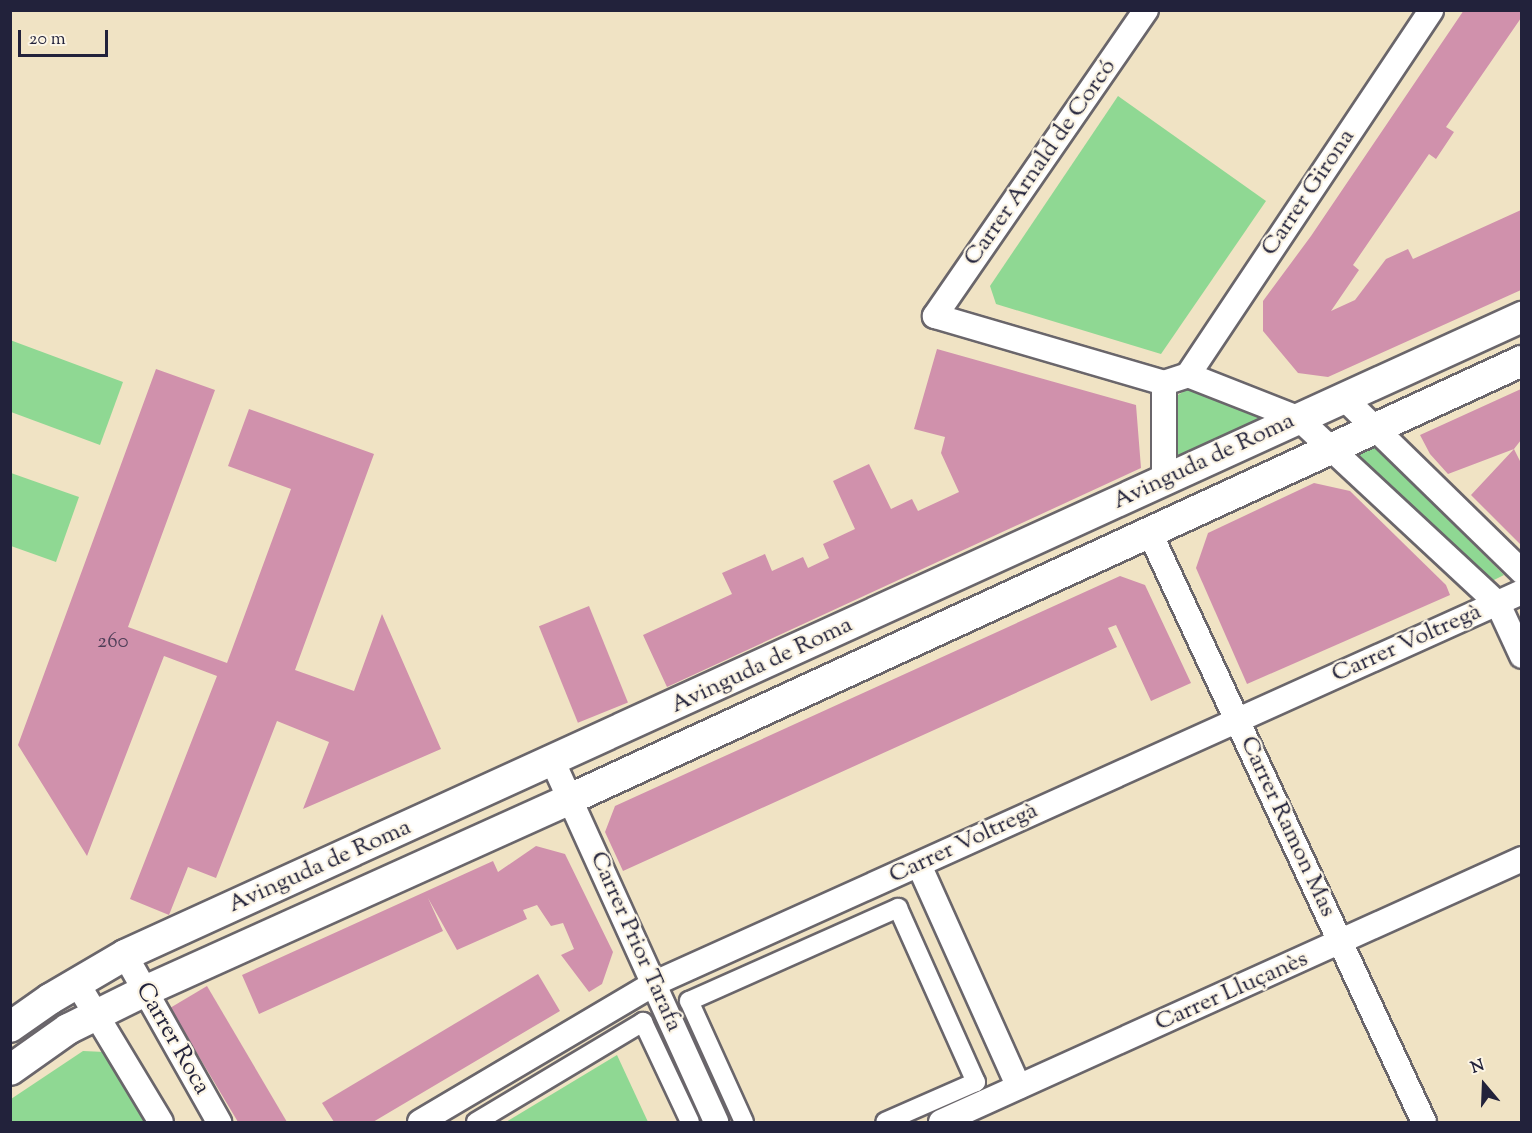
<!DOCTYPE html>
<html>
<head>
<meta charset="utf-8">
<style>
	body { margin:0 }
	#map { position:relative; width:1532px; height:1133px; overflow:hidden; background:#f0e3c4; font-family:"Sorts Mill Goudy",serif }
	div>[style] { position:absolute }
	.green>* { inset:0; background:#8fd893 }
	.building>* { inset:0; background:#d091ac; transform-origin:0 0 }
	.roads { filter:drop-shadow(2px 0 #6a666b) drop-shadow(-2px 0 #6a666b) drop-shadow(0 2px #6a666b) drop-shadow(0 -2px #6a666b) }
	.pedestrian>* { height:18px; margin:-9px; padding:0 9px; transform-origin:9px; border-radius:9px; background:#fff }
	.minor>* { height:24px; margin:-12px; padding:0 12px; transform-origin:12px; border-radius:12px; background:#fff }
	.tertiary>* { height:30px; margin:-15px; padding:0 15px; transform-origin:15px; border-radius:15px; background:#fff }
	span { translate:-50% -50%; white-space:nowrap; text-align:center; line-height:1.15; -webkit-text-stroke:4.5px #fcf5e5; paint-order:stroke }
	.number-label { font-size:21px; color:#4e3e57 }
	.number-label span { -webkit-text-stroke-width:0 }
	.street-label { font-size:24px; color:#22223b }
	.frame { position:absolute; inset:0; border:12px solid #22223b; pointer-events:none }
	.north { position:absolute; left:1454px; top:1055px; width:60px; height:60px; -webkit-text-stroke:4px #fcf5e5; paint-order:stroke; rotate:341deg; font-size:16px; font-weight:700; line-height:24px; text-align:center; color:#22223b }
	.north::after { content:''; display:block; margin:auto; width:21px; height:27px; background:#22223b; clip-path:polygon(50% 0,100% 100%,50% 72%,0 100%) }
	.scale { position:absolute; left:18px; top:30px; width:90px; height:27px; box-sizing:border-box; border:3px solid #22223b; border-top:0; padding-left:8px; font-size:18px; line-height:21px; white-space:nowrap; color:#22223b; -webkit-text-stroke:4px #fcf5e5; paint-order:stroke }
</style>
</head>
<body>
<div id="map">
	<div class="green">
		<i style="clip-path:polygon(1118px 96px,1266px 201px,1161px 354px,996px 304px,990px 286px)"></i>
		<i style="clip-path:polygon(10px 340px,123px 382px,100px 445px,11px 412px)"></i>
		<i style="clip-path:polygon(1189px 388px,1279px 425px,1178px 468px,1178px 395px)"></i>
		<i style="clip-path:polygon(1369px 441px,1504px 575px,1492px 581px,1352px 450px)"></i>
		<i style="clip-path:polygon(11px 473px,79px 497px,56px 562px,11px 546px)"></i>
		<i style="clip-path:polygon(83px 1051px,105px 1052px,146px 1122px,11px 1122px,11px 1099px)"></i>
		<i style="clip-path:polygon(617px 1055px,648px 1122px,506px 1122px)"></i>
	</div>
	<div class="building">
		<i style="clip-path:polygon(1464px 10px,1521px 10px,1521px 18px,1446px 127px,1454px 132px,1436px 159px,1429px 154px,1353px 265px,1359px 270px,1331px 311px,1355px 300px,1386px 259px,1408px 249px,1413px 259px,1521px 210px,1521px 290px,1328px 377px,1298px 373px,1263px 331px,1263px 301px,1311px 236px)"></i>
		<i style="clip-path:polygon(937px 349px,1136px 405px,1141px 468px,667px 687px,643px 635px,732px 594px,722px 573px,765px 554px,772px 571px,803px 557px,808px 568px,829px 558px,823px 544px,855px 529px,833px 481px,869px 464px,891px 509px,912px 499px,918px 511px,959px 492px,941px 453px,945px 437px,914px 429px)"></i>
		<i style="clip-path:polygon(156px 369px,215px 390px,128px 627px,227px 663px,291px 489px,228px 466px,249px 409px,374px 454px,295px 670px,354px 691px,382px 614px,441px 749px,303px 809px,329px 742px,277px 721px,216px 878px,188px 867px,169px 915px,130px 899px,217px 676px,164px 656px,87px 856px,18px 745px)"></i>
		<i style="clip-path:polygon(1521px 389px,1521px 440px,1514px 449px,1521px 463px,1521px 545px,1471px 495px,1514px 449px,1448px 474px,1430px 454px,1420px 435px)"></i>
		<i style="clip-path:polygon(1314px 483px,1350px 491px,1446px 585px,1450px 595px,1247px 684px,1196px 568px,1208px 533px)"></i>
		<i style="clip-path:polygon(1120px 576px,1145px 585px,1191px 683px,1151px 701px,1116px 625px,1108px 628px,1117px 647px,623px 871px,605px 832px,615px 806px)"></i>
		<i style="left:589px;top:606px;width:104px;height:54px;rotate:68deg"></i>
		<i style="clip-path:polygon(536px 846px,565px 854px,613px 952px,602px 984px,589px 992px,561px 955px,574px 949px,563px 923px,551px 926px,537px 905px,523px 910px,527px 919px,457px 950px,428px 898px,443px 931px,259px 1014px,242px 975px,493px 861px,498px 872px)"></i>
		<i style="clip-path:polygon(538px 974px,560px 1011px,373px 1122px,334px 1122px,322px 1103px)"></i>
		<i style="clip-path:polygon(207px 986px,287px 1122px,238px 1122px,170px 1008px)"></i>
	</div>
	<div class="roads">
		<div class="pedestrian">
			<i style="left:476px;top:1122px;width:195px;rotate:-30.9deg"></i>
			<i style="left:643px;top:1022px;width:110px;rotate:64.8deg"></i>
			<i style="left:744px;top:1122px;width:133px;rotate:-114.4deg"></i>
			<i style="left:689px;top:1001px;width:229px;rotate:-24deg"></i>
			<i style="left:898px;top:908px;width:191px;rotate:65.9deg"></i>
			<i style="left:976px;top:1082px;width:99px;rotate:156.3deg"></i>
		</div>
		<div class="minor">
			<i style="left:1146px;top:10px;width:372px;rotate:124.6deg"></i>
			<i style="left:935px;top:316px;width:239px;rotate:16.3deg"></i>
			<i style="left:1164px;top:383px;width:25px;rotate:-18deg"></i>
			<i style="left:1188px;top:375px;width:118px;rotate:21.4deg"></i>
			<i style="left:1298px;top:418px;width:273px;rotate:42.9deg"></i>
			<i style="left:1498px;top:604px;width:57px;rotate:65.2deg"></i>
			<i style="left:1188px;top:375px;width:438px;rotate:-56.3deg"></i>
			<i style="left:1344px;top:398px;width:249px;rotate:44.3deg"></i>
			<i style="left:1164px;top:481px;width:98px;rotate:-90deg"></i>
			<i style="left:1149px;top:531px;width:652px;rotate:65.05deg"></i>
			<i style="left:553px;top:762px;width:395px;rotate:65.6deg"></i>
			<i style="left:919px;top:865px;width:243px;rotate:65.8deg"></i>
			<i style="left:125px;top:955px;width:192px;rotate:60.6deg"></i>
			<i style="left:77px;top:983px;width:162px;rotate:58.9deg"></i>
			<i style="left:420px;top:1122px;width:271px;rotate:-30.6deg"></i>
			<i style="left:653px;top:984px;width:953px;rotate:-24.28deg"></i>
			<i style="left:941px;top:1122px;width:638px;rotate:-24.35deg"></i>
		</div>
		<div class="tertiary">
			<i style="left:10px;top:1027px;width:49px;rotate:-35deg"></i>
			<i style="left:50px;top:999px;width:87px;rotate:-30.4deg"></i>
			<i style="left:125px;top:955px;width:1536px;rotate:-24.55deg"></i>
			<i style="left:10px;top:1070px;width:71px;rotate:-35.3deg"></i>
			<i style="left:68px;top:1029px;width:86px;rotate:-26.3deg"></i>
			<i style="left:145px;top:991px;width:466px;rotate:-24.3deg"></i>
			<i style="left:570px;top:799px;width:1048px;rotate:-24.71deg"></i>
		</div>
	</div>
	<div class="number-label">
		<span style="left:113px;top:642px">260</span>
	</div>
	<div class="street-label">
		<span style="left:1041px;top:163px;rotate:-55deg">Carrer Arnald de Corcó</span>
		<span style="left:1309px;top:193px;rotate:-56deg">Carrer Girona</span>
		<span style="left:1204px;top:462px;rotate:-25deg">Avinguda de Roma</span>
		<span style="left:1407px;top:644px;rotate:-24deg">Carrer Voltregà</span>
		<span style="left:762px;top:666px;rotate:-25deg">Avinguda de Roma</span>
		<span style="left:1287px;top:827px;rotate:65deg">Carrer Ramon Mas</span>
		<span style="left:964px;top:844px;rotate:-25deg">Carrer Voltregà</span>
		<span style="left:320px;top:867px;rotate:-24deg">Avinguda de Roma</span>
		<span style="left:635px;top:942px;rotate:66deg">Carrer Prior Tarafa</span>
		<span style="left:1232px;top:992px;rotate:-24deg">Carrer Lluçanès</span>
		<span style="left:172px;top:1039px;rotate:60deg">Carrer Roca</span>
	</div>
	<div class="frame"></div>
	<div class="north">N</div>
	<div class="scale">20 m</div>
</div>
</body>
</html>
